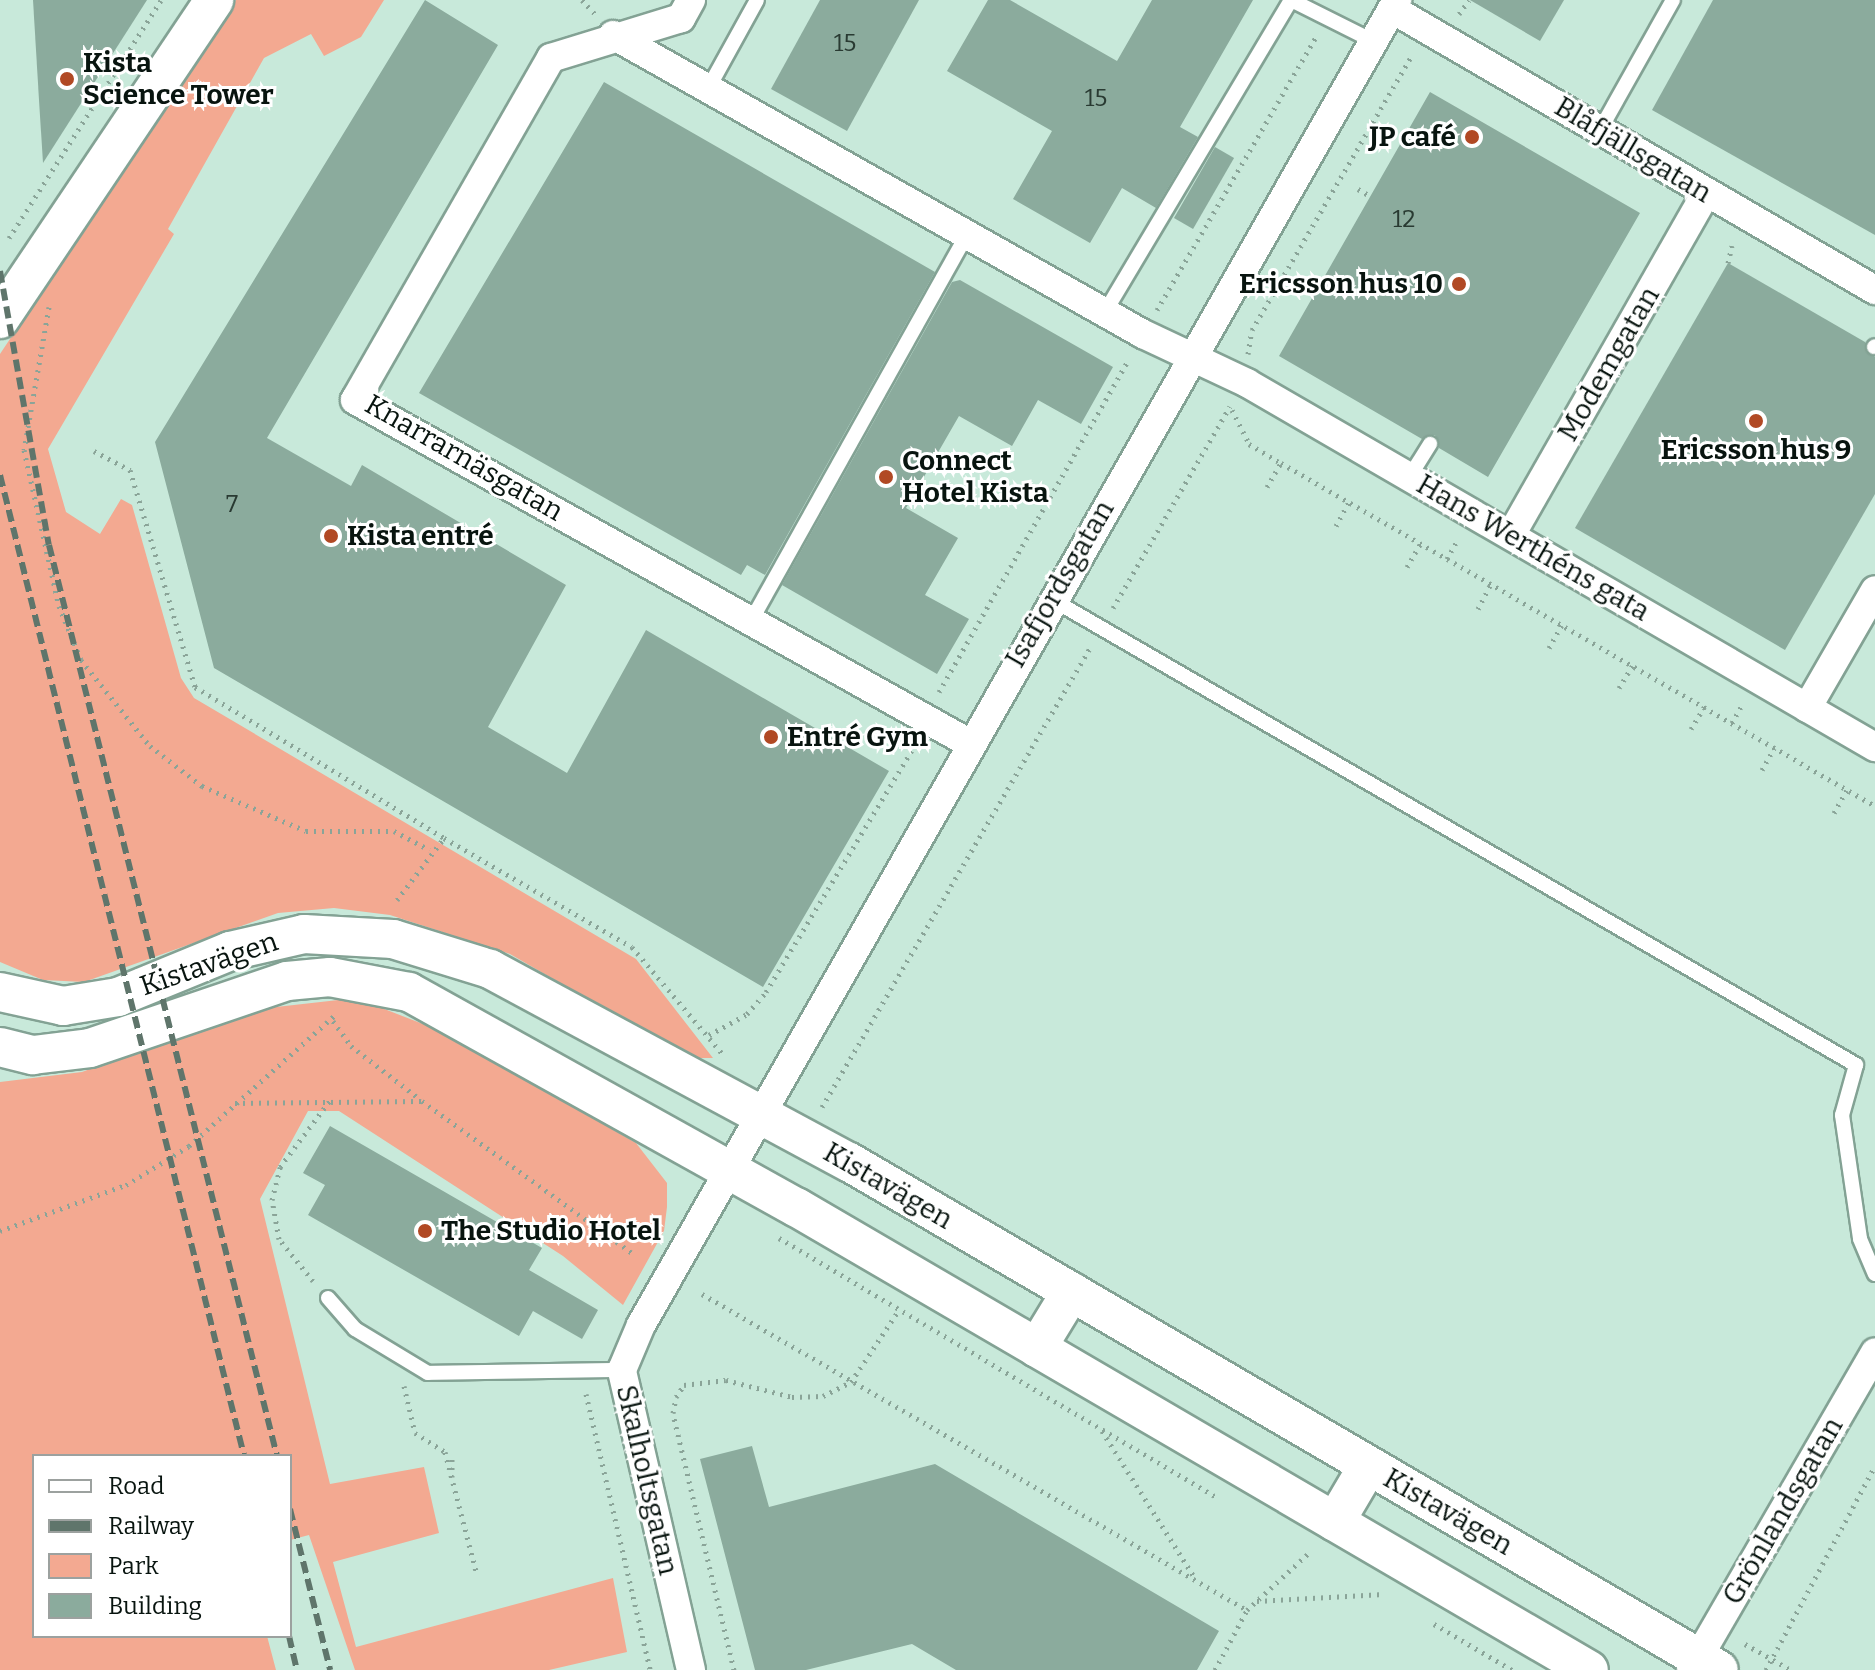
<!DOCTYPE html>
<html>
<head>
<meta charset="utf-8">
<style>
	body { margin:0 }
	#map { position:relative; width:1875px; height:1670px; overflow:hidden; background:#c8e9da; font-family:Bitter,serif }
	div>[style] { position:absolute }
	.green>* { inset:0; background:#f3a991 }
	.building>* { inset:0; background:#8bab9d; transform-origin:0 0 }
	.path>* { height:5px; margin-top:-2.5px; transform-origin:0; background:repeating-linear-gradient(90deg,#8aa498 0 2px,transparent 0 8px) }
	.roads { filter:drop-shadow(2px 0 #83a294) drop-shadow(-2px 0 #83a294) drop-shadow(0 2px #83a294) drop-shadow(0 -2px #83a294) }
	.lane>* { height:14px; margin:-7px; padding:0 7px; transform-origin:7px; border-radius:7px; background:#fff }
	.street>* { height:28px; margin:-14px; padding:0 14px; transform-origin:14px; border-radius:14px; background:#fff }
	.secondary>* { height:38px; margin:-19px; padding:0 19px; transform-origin:19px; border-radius:19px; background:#fff }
	.rail>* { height:6px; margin-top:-3px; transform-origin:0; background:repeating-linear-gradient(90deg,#5f756b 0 12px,transparent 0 18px) }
	.dots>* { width:22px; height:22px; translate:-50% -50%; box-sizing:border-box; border:4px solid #fff; border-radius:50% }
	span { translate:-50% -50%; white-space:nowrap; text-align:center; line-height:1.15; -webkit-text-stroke:6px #fff; paint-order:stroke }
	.number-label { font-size:24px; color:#293a32 }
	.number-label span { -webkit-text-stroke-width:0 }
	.poi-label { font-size:28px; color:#08140f; font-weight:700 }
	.left { translate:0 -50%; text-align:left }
	.right { translate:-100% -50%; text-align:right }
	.street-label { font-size:28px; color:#08140f }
	.legend { position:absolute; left:32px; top:1454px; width:260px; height:184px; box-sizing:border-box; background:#fff; border:2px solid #9ca19f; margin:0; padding:10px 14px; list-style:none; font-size:24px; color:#08140f }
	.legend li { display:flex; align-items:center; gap:16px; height:40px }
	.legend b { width:40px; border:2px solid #9ca19f }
</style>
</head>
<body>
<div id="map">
	<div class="green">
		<i style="clip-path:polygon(236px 0,384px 0,361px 37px,324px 56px,311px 34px,264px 58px,168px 229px,174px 234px,48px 449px,66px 512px,100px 534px,121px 499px,132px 505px,181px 678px,194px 698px,636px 959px,713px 1058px,690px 1058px,510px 954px,390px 915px,334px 908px,278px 913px,84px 982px,43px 980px,0 962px,0 354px)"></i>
		<i style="clip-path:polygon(356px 998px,441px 1031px,636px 1143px,667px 1183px,667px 1207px,664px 1231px,623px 1305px,563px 1256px,339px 1111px,308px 1111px,260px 1199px,330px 1484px,424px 1467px,439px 1533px,333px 1562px,356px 1647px,613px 1578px,627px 1652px,549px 1670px,355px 1670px,309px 1535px,290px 1540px,290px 1456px,34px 1456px,34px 1636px,267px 1636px,276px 1670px,0 1670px,0 1082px,82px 1072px,249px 1010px)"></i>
	</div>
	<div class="building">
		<i style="clip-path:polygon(33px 0,147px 0,43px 163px,39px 100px)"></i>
		<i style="clip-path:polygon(425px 0,498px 45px,267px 438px,351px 486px,362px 465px,566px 585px,488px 727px,567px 773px,646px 630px,889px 771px,763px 987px,214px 668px,155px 442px)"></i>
		<i style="clip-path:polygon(820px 0,919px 0,847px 131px,771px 89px)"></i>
		<i style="clip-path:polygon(988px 0,1010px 0,1117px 61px,1152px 0,1253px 0,1180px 127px,1198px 137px,1156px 208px,1122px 188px,1090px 243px,1013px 199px,1052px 131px,947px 71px)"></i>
		<i style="clip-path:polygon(1470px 0,1564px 0,1540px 41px)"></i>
		<i style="clip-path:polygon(1713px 0,1875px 0,1875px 235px,1652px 110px)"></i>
		<i style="clip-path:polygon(604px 82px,935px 272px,765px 575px,747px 565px,741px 575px,419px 393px)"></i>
		<i style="clip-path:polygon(1430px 92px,1640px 213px,1488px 477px,1439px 448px,1435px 435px,1422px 439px,1279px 356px)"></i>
		<i style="left:1215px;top:147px;width:22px;height:82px;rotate:30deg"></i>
		<i style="clip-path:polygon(1728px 263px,1865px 342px,1875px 357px,1875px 494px,1785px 650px,1575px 528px)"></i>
		<i style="clip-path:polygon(960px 280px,1113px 367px,1081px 424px,1038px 400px,1012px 446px,959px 416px,906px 508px,958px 538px,925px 595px,969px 619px,937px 674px,782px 585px,952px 282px)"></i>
		<i style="clip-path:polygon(330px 1126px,542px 1248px,529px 1270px,598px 1310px,582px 1339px,533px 1311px,519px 1336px,308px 1215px,325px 1185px,303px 1173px)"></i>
		<i style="clip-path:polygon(752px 1446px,769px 1507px,935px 1464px,1219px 1631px,1197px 1670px,956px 1670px,912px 1644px,806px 1670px,755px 1670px,700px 1459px)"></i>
	</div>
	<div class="path">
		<i style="left:582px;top:0;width:19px;rotate:47deg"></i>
		<i style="left:1459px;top:14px;width:17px;rotate:-54deg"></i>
		<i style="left:1358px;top:189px;width:14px;rotate:30deg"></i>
		<i style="left:9px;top:238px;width:282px;rotate:-57.4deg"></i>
		<i style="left:1728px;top:263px;width:18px;rotate:-77deg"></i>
		<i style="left:49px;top:307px;width:145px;rotate:99.9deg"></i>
		<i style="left:24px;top:450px;width:160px;rotate:77.4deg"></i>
		<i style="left:59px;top:606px;width:58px;rotate:67.8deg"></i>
		<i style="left:81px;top:660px;width:110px;rotate:51.3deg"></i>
		<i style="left:150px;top:746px;width:66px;rotate:37.6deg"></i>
		<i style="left:202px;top:786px;width:113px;rotate:23.4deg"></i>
		<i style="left:306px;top:831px;width:88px"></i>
		<i style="left:394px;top:831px;width:40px;rotate:28deg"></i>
		<i style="left:1157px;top:310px;width:318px;rotate:-59.8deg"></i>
		<i style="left:1248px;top:354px;width:24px;rotate:-81deg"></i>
		<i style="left:1252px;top:330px;width:318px;rotate:-59.8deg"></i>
		<i style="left:1232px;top:410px;width:38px;rotate:63deg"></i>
		<i style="left:1249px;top:444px;width:37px;rotate:31deg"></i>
		<i style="left:94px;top:451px;width:41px;rotate:27.8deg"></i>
		<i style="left:130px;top:470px;width:227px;rotate:73.3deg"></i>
		<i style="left:195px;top:687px;width:291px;rotate:31.2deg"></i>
		<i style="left:1267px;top:487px;width:28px;rotate:-60deg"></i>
		<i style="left:1281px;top:463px;width:686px;rotate:30deg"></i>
		<i style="left:1336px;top:526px;width:27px;rotate:-62deg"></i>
		<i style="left:1447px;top:559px;width:23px;rotate:-61deg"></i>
		<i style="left:1407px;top:567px;width:28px;rotate:-60deg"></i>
		<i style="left:1113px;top:608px;width:233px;rotate:-59.9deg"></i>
		<i style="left:1478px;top:609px;width:28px;rotate:-63deg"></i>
		<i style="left:1549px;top:648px;width:26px;rotate:-61deg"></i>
		<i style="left:1619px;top:688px;width:26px;rotate:-59deg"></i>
		<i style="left:939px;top:692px;width:382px;rotate:-60.3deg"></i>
		<i style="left:1732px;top:723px;width:23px;rotate:-61deg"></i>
		<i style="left:1691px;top:729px;width:26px;rotate:-59deg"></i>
		<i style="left:1762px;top:770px;width:25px;rotate:-61deg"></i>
		<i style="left:1834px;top:813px;width:26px;rotate:-61deg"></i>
		<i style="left:397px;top:900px;width:78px;rotate:-52.8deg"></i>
		<i style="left:444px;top:838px;width:217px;rotate:30.1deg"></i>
		<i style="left:632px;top:947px;width:139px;rotate:49.7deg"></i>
		<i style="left:333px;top:1021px;width:31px;rotate:54deg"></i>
		<i style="left:351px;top:1046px;width:88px;rotate:37.6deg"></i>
		<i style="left:709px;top:1035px;width:43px;rotate:-28.9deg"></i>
		<i style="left:747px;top:1014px;width:29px;rotate:-49deg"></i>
		<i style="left:766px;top:992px;width:288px;rotate:-58.9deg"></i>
		<i style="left:235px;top:1103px;width:187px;rotate:-0.6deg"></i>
		<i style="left:422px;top:1101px;width:261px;rotate:35.9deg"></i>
		<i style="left:822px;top:1107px;width:532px;rotate:-59.72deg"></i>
		<i style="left:0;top:1231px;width:134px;rotate:-20.1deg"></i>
		<i style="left:126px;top:1185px;width:74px;rotate:-31.8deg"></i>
		<i style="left:189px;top:1146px;width:198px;rotate:-41.9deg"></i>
		<i style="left:779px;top:1238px;width:510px;rotate:30.64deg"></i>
		<i style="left:313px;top:1281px;width:54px;rotate:-129deg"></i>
		<i style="left:279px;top:1239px;width:40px;rotate:-100deg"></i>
		<i style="left:272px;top:1200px;width:34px;rotate:-76deg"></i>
		<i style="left:280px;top:1167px;width:85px;rotate:-53.1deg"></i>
		<i style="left:702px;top:1294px;width:630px;rotate:30.11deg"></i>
		<i style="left:1247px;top:1610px;width:87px;rotate:-42.7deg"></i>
		<i style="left:404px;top:1386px;width:48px;rotate:76.8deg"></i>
		<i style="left:415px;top:1433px;width:36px;rotate:32deg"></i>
		<i style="left:445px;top:1452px;width:127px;rotate:75.4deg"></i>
		<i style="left:586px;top:1394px;width:283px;rotate:76.9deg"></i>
		<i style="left:1102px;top:1431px;width:174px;rotate:57.7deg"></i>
		<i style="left:452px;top:1477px;width:19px;rotate:-90deg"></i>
		<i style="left:1257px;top:1601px;width:127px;rotate:-3.2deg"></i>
		<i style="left:1434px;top:1624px;width:91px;rotate:30.5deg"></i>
		<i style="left:1745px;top:1644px;width:53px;rotate:29.5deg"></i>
		<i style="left:734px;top:1670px;width:264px;rotate:-103.4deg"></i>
		<i style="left:673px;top:1413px;width:16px;rotate:-79deg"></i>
		<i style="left:676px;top:1397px;width:14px;rotate:-56deg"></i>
		<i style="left:684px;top:1385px;width:42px;rotate:-6.8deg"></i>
		<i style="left:726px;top:1380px;width:68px;rotate:14.4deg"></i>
		<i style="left:792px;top:1397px;width:31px;rotate:-2deg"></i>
		<i style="left:823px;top:1396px;width:31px;rotate:-27deg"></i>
		<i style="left:851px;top:1382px;width:83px;rotate:-56.3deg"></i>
		<i style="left:1215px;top:1670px;width:68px;rotate:-61.9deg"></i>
		<i style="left:1766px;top:1670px;width:231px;rotate:-61.9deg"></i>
	</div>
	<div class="roads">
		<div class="lane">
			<i style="left:709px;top:87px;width:99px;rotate:-61.1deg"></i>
			<i style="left:1600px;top:130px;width:149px;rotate:-60.7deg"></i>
			<i style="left:1105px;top:312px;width:363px;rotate:-59.2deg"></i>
			<i style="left:1291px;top:0;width:92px;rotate:26.6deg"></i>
			<i style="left:1874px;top:347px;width:1px;rotate:-45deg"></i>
			<i style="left:1410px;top:476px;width:38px;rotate:-58deg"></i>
			<i style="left:1053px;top:600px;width:928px;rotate:30.07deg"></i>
			<i style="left:1856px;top:1065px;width:52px;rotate:105.6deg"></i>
			<i style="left:1842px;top:1115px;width:125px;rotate:81.7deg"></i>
			<i style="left:1860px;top:1239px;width:38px;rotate:67deg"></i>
			<i style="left:751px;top:621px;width:445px;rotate:-60.8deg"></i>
			<i style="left:328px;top:1298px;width:41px;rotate:48.9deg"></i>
			<i style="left:355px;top:1329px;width:85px;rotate:31.1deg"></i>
			<i style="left:428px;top:1373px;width:194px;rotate:-0.9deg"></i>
		</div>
		<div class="street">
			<i style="left:691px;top:0;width:21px;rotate:119deg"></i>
			<i style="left:681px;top:18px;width:136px;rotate:162.9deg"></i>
			<i style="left:551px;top:58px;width:394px;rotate:119.8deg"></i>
			<i style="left:355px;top:400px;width:703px;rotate:29.19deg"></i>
			<i style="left:1392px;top:9px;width:559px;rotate:30.19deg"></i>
			<i style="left:613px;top:35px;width:609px;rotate:29.43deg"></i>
			<i style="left:1143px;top:334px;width:115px;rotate:25.2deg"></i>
			<i style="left:1247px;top:383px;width:726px;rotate:30.1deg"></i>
			<i style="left:1511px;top:535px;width:394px;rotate:-60.3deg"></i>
			<i style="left:1807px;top:708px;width:136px;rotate:-60deg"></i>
			<i style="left:691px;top:1670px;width:308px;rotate:-103deg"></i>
			<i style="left:622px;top:1370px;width:49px;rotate:-67.1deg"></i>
			<i style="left:641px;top:1325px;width:1526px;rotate:-60.29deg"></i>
			<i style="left:1691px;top:1670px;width:367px;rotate:-59.9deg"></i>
		</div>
		<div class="secondary">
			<i style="left:0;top:319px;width:384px;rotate:-56.1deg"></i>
			<i style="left:0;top:992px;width:65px;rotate:12.5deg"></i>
			<i style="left:63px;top:1006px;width:56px;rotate:-9.3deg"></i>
			<i style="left:118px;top:997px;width:121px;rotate:-22.3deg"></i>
			<i style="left:230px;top:951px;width:76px;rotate:-12.9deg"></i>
			<i style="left:304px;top:934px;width:89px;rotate:3.2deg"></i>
			<i style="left:393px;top:939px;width:102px;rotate:17.2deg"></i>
			<i style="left:490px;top:969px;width:408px;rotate:28.3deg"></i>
			<i style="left:849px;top:1162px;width:1007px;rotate:30.28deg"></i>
			<i style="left:0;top:1047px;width:34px;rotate:14deg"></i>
			<i style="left:33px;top:1055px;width:57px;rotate:-7deg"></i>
			<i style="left:90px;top:1048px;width:208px;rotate:-18.8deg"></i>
			<i style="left:287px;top:981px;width:43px;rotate:-5.3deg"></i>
			<i style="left:330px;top:977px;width:80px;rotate:10.8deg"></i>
			<i style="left:409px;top:992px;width:443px;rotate:29.1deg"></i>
			<i style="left:796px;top:1207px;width:918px;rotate:30.28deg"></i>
			<i style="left:1037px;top:1348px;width:66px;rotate:-58.7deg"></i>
			<i style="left:1335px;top:1522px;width:65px;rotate:-59.5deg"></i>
		</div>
	</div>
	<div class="rail">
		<i style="left:0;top:271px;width:278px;rotate:79.9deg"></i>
		<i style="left:49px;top:545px;width:939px;rotate:75.95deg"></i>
		<i style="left:0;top:475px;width:1011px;rotate:76.03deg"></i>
		<i style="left:290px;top:1509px;width:166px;rotate:76deg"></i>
		<i style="left:289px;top:1636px;width:35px;rotate:77deg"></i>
	</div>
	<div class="dots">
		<i style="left:67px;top:79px;background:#b14924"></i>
		<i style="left:1472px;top:137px;background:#b14924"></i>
		<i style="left:1459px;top:284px;background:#b14924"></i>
		<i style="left:1756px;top:421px;background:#b14924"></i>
		<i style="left:886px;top:477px;background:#b14924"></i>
		<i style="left:331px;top:536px;background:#b14924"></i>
		<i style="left:771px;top:737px;background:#b14924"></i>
		<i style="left:425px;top:1231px;background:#b14924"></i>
	</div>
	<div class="number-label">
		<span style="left:845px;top:44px">15</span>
		<span style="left:1096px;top:99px">15</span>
		<span style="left:1404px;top:220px">12</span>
		<span style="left:232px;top:505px">7</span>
	</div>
	<div class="poi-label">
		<span class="left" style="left:83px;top:79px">Kista<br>Science Tower</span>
		<span class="right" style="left:1456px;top:137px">JP café</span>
		<span class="right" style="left:1443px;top:284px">Ericsson hus 10</span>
		<span style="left:1756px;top:450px">Ericsson hus 9</span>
		<span class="left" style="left:902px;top:477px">Connect<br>Hotel Kista</span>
		<span class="left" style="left:347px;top:536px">Kista entré</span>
		<span class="left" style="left:787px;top:737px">Entré Gym</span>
		<span class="left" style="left:441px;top:1231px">The Studio Hotel</span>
	</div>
	<div class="street-label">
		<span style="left:1633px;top:150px;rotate:31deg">Blåfjällsgatan</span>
		<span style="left:1609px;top:364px;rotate:-60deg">Modemgatan</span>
		<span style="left:464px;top:458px;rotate:30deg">Knarrarnäsgatan</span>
		<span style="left:1533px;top:548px;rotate:30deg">Hans Werthéns gata</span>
		<span style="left:1060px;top:584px;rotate:-60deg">Isafjordsgatan</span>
		<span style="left:209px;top:964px;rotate:-19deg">Kistavägen</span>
		<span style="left:888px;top:1186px;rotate:30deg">Kistavägen</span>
		<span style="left:647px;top:1480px;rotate:77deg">Skalholtsgatan</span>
		<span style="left:1783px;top:1511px;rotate:-60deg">Grönlandsgatan</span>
		<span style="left:1448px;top:1512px;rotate:30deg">Kistavägen</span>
	</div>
	<ul class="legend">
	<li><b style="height:10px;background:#fff"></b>Road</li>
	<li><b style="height:10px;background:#5f756b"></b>Railway</li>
	<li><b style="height:22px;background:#f3a991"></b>Park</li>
	<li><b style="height:22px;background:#8bab9d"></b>Building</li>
	</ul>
</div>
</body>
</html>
